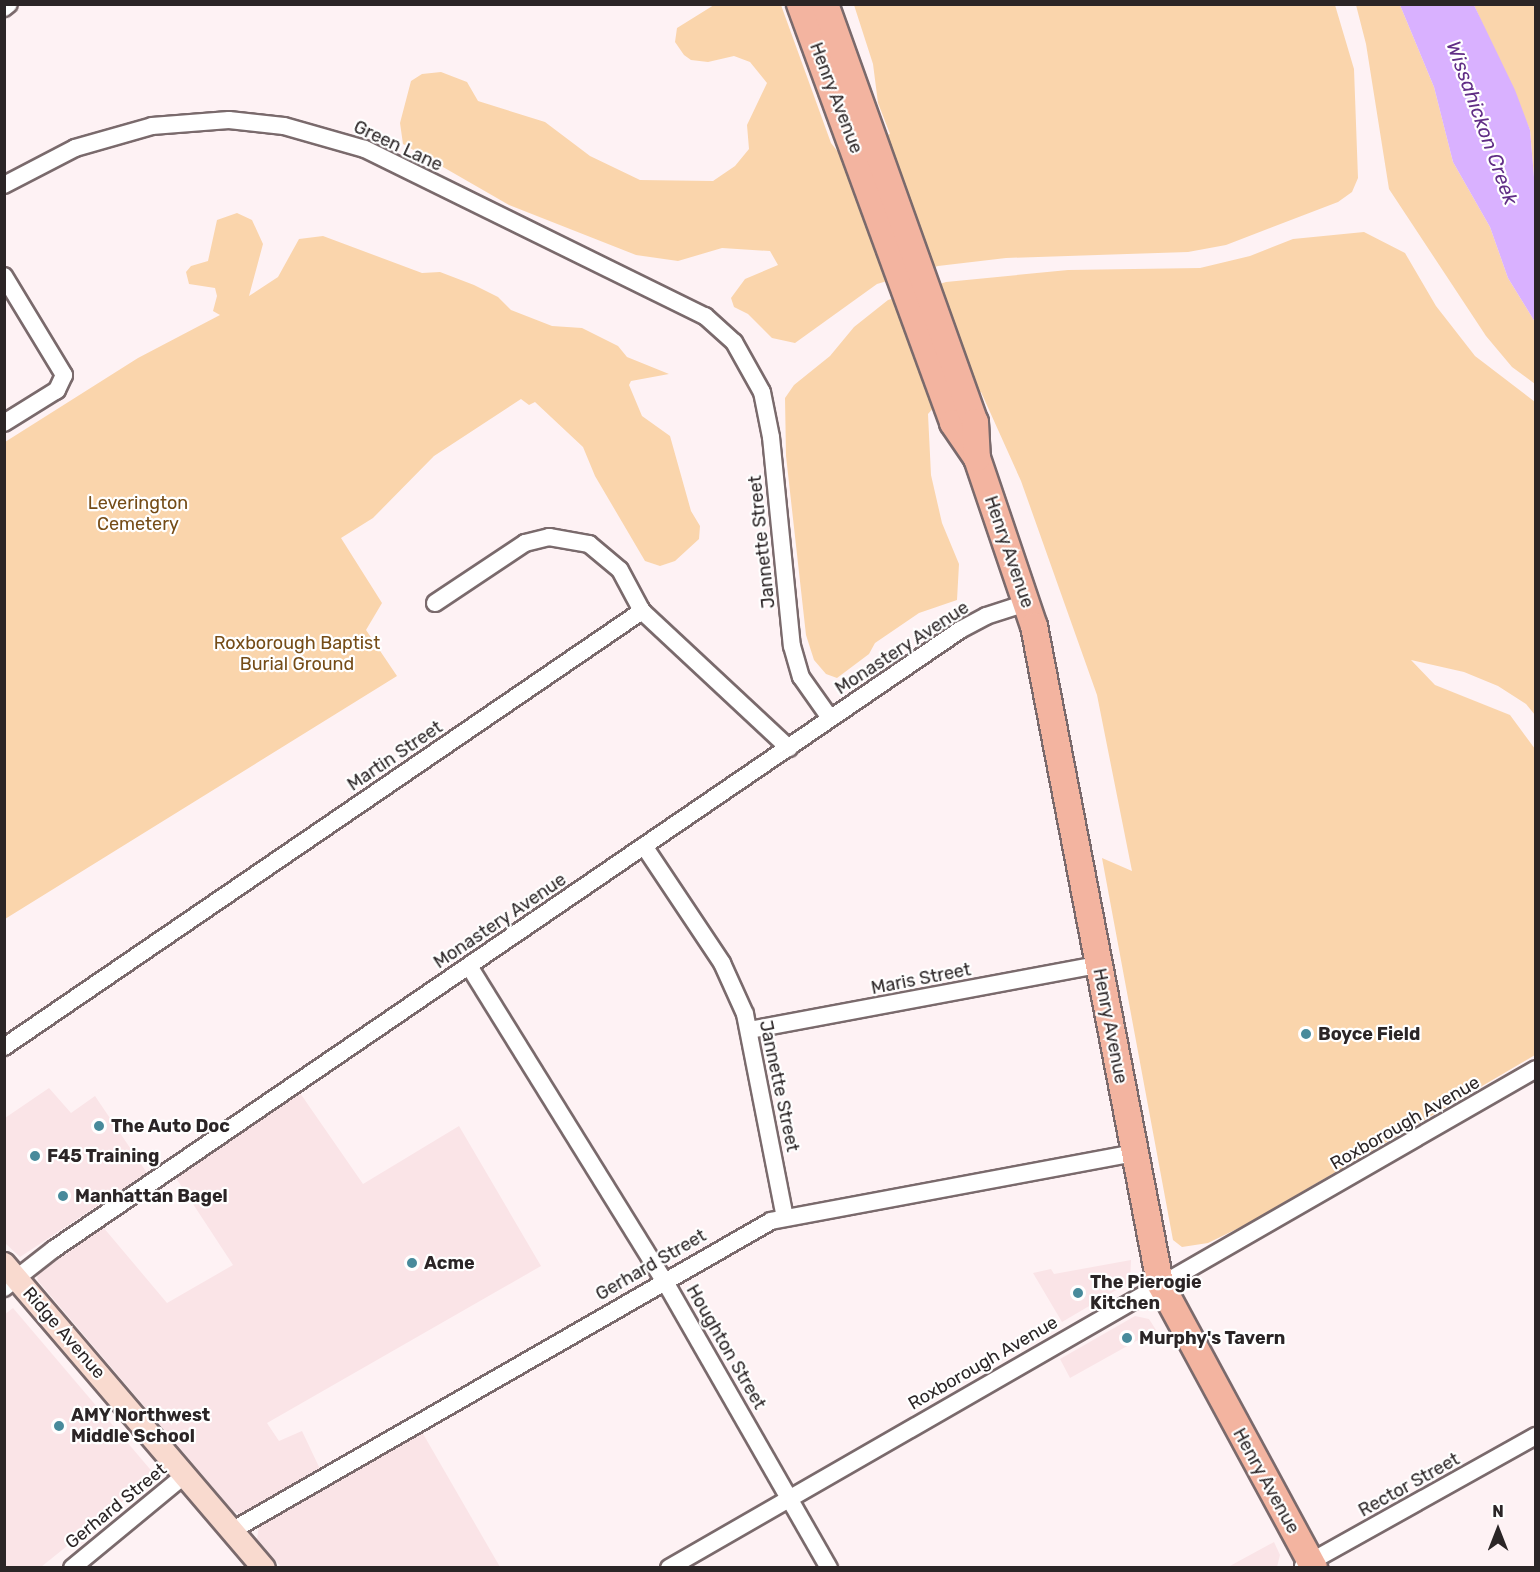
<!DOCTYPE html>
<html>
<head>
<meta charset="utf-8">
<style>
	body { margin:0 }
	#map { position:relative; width:1540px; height:1572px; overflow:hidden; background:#fef2f4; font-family:Rubik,sans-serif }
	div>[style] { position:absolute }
	.built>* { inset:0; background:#fae4e7 }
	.green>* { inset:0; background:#fad5ac }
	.water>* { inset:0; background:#d9b1ff }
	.roads { filter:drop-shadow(2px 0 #7a6a6c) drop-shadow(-2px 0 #7a6a6c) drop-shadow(0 2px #7a6a6c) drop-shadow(0 -2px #7a6a6c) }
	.minor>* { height:16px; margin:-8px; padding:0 8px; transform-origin:8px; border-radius:8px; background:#fff }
	.secondary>* { height:22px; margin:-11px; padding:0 11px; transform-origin:11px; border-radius:11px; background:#f9dacf }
	.primary>* { height:26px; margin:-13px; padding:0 13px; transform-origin:13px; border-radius:13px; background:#f3b4a0 }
	.dots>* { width:16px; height:16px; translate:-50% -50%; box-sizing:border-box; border:3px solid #fff; border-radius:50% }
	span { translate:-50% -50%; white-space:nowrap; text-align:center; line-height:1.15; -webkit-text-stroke:4.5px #fff; paint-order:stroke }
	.street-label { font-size:18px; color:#2b2526 }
	.park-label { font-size:18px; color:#754c17 }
	.poi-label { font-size:18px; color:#2b2526; font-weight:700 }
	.left { translate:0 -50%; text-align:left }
	.water-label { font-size:20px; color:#612e86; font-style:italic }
	.frame { position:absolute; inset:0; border:6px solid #2b2526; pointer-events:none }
	.north { position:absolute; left:1468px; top:1500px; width:60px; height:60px; -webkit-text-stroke:4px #fff; paint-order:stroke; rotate:0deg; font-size:16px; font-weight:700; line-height:24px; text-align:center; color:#2b2526 }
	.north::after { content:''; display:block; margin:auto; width:21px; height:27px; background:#2b2526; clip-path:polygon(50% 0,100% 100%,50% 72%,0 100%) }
</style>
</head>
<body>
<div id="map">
	<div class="built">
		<i style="clip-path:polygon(49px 1088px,71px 1113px,95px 1096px,147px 1173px,20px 1257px,5px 1243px,5px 1118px)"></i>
		<i style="clip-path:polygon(300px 1093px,363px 1184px,459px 1126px,541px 1266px,267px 1423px,279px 1441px,302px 1431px,320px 1469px,240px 1514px,233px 1511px,38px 1281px,37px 1275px,103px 1227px,167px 1303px,233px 1265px,176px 1178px)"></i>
		<i style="clip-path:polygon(1131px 1260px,1130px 1282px,1062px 1322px,1033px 1273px,1051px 1269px,1054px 1274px)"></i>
		<i style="clip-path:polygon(13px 1308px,155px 1475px,41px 1567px,5px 1567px,4px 1315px)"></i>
		<i style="clip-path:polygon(1135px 1316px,1149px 1319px,1156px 1330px,1070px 1378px,1060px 1359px)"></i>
		<i style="clip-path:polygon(422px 1432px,500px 1567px,281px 1567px,257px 1539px,259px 1526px)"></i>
		<i style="clip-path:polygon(1274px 1542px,1280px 1555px,1277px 1567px,1228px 1567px)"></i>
	</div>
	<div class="green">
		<i style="clip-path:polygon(714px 5px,781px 5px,831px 143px,838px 152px,890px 134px,878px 103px,873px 64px,854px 5px,1335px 5px,1354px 69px,1358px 178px,1352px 192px,1338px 202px,1226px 245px,1188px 252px,1006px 258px,938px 266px,877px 284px,795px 343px,772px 338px,748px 314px,734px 307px,731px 298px,745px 279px,778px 265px,770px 251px,722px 248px,678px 261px,636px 255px,509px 205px,403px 144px,400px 123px,411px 81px,422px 74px,441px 72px,467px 82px,478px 101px,545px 122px,590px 156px,640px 180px,713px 181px,735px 166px,749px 149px,747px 125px,767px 83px,750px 62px,734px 56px,708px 62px,691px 60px,684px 55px,675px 42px,677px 28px)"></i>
		<i style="clip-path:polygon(1356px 5px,1400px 5px,1434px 87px,1453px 162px,1490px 227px,1508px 278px,1535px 322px,1535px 384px,1512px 367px,1486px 336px,1389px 189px,1366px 44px)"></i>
		<i style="clip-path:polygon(1474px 5px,1535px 5px,1535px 189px,1530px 130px)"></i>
		<i style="clip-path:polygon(237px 213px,252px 220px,263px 244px,249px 296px,278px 277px,299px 239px,323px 236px,422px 273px,440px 272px,474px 285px,498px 297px,511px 310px,552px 326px,582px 328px,618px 346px,627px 357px,669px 374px,631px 381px,629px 385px,642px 416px,670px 436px,691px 511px,700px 526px,699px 539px,675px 561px,660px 566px,645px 561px,595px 476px,583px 447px,535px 402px,529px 405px,521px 399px,434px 456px,373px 518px,341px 538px,382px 603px,366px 630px,397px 676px,5px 919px,5px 442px,138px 358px,220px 315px,213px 311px,217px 296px,215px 288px,189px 284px,186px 272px,191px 266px,208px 261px,217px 220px)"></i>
		<i style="clip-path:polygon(1364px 232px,1405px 253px,1436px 306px,1475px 356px,1535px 402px,1535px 715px,1526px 704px,1498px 686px,1464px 672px,1411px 660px,1435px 685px,1510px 715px,1535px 749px,1535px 1055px,1247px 1224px,1208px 1243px,1182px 1247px,1173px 1240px,1102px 858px,1132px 871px,1097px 695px,1021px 481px,981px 392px,935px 406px,928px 414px,931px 475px,942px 523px,959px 564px,957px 600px,919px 613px,875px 643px,869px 654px,837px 678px,826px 674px,814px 660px,806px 635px,786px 456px,785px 398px,794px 385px,830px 356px,854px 327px,888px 300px,946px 282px,1068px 270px,1200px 268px,1250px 256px,1293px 239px)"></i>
	</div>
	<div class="water">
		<i style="clip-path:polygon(1400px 5px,1474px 5px,1515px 90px,1530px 130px,1535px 189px,1535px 322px,1508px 278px,1490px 227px,1453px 162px,1434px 87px)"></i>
	</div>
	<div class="roads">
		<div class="minor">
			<i style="left:4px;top:8px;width:6px;rotate:-39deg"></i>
			<i style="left:4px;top:185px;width:80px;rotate:-27.5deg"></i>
			<i style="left:75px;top:148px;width:80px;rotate:-15.9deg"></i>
			<i style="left:152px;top:126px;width:77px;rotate:-4.5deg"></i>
			<i style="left:229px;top:120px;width:55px;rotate:6.2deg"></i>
			<i style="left:284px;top:126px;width:84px;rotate:15.9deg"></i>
			<i style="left:365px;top:149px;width:379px;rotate:26.2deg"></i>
			<i style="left:705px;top:316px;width:39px;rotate:42deg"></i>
			<i style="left:734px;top:342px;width:57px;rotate:60.8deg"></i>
			<i style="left:762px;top:392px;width:46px;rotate:78.7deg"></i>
			<i style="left:771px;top:437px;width:210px;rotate:84.3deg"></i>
			<i style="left:792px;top:646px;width:32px;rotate:74deg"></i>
			<i style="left:801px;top:677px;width:50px;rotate:54.7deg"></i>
			<i style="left:4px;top:276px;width:116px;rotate:58.8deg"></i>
			<i style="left:64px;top:375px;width:17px;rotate:115deg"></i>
			<i style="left:57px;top:390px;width:62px;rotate:148.1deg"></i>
			<i style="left:435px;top:603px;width:108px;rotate:-33.7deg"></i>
			<i style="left:525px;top:543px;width:25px;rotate:-14deg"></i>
			<i style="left:549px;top:537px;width:41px;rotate:9.9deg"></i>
			<i style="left:589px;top:544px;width:40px;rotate:40deg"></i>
			<i style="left:620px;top:570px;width:47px;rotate:61.8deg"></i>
			<i style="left:642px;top:611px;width:201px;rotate:43deg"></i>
			<i style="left:644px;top:846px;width:141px;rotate:56.3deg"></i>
			<i style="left:722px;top:963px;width:56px;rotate:65.7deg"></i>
			<i style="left:745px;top:1014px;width:207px;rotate:78.9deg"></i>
			<i style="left:469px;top:966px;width:370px;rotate:58.2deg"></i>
			<i style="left:664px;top:1280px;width:332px;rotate:60.2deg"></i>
			<i style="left:750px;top:1030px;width:354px;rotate:-10.6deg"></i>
			<i style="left:4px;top:1047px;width:773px;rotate:-34.35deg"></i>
			<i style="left:4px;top:1288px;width:63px;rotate:-38deg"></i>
			<i style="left:54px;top:1249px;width:1097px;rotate:-34.34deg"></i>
			<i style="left:960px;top:630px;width:30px;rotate:-28deg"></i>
			<i style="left:986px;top:616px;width:42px;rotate:-18deg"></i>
			<i style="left:233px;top:1530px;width:620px;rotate:-29.87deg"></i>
			<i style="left:771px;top:1221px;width:368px;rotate:-10.6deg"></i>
			<i style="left:1303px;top:1566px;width:267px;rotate:-29.2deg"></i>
			<i style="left:72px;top:1568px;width:146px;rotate:-39.5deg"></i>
			<i style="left:669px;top:1568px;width:1000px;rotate:-29.92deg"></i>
		</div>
		<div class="secondary">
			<i style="left:4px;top:1264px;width:400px;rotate:49.5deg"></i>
		</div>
		<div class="primary">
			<i style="left:800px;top:4px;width:446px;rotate:69.9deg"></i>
			<i style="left:953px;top:423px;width:42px;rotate:55.6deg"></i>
			<i style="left:977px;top:458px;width:177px;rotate:71.3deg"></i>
			<i style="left:1034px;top:626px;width:669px;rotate:79.14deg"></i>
			<i style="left:1160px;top:1283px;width:324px;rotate:61.6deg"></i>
			<i style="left:825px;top:4px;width:444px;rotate:70.3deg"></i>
			<i style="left:975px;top:422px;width:36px;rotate:87deg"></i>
		</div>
	</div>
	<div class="dots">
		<i style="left:1306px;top:1034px;background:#488a9b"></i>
		<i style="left:99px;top:1126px;background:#488a9b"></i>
		<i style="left:35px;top:1156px;background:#488a9b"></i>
		<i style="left:63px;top:1196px;background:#488a9b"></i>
		<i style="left:412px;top:1263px;background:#488a9b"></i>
		<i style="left:1078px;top:1293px;background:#488a9b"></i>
		<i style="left:1127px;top:1338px;background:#488a9b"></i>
		<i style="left:59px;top:1426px;background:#488a9b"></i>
	</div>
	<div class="street-label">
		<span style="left:836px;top:98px;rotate:69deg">Henry Avenue</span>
		<span style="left:398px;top:146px;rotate:25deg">Green Lane</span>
		<span style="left:762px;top:542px;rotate:-96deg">Jannette Street</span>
		<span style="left:1009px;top:552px;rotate:71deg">Henry Avenue</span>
		<span style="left:902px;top:648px;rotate:-33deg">Monastery Avenue</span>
		<span style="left:395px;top:756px;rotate:-34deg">Martin Street</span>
		<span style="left:500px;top:921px;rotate:-34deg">Monastery Avenue</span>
		<span style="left:921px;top:979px;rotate:-11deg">Maris Street</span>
		<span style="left:1110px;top:1026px;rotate:79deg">Henry Avenue</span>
		<span style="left:779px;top:1086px;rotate:78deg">Jannette Street</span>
		<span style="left:1405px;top:1123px;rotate:-30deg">Roxborough Avenue</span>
		<span style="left:651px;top:1265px;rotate:-30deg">Gerhard Street</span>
		<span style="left:64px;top:1333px;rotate:49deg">Ridge Avenue</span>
		<span style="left:726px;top:1347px;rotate:60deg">Houghton Street</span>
		<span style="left:983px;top:1363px;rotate:-30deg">Roxborough Avenue</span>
		<span style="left:1266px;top:1481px;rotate:61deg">Henry Avenue</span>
		<span style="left:1409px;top:1485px;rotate:-29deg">Rector Street</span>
		<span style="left:116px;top:1506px;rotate:-39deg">Gerhard Street</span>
	</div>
	<div class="park-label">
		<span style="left:138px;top:514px">Leverington<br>Cemetery</span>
		<span style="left:297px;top:654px">Roxborough Baptist<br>Burial Ground</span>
	</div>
	<div class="poi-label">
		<span class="left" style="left:1318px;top:1034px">Boyce Field</span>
		<span class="left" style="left:111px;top:1126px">The Auto Doc</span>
		<span class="left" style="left:47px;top:1156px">F45 Training</span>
		<span class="left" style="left:75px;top:1196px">Manhattan Bagel</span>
		<span class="left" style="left:424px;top:1263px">Acme</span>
		<span class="left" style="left:1090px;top:1293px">The Pierogie<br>Kitchen</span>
		<span class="left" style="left:1139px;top:1338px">Murphy's Tavern</span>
		<span class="left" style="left:71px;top:1426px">AMY Northwest<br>Middle School</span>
	</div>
	<div class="water-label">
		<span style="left:1482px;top:123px;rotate:70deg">Wissahickon Creek</span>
	</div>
	<div class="frame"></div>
	<div class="north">N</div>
</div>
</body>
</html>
